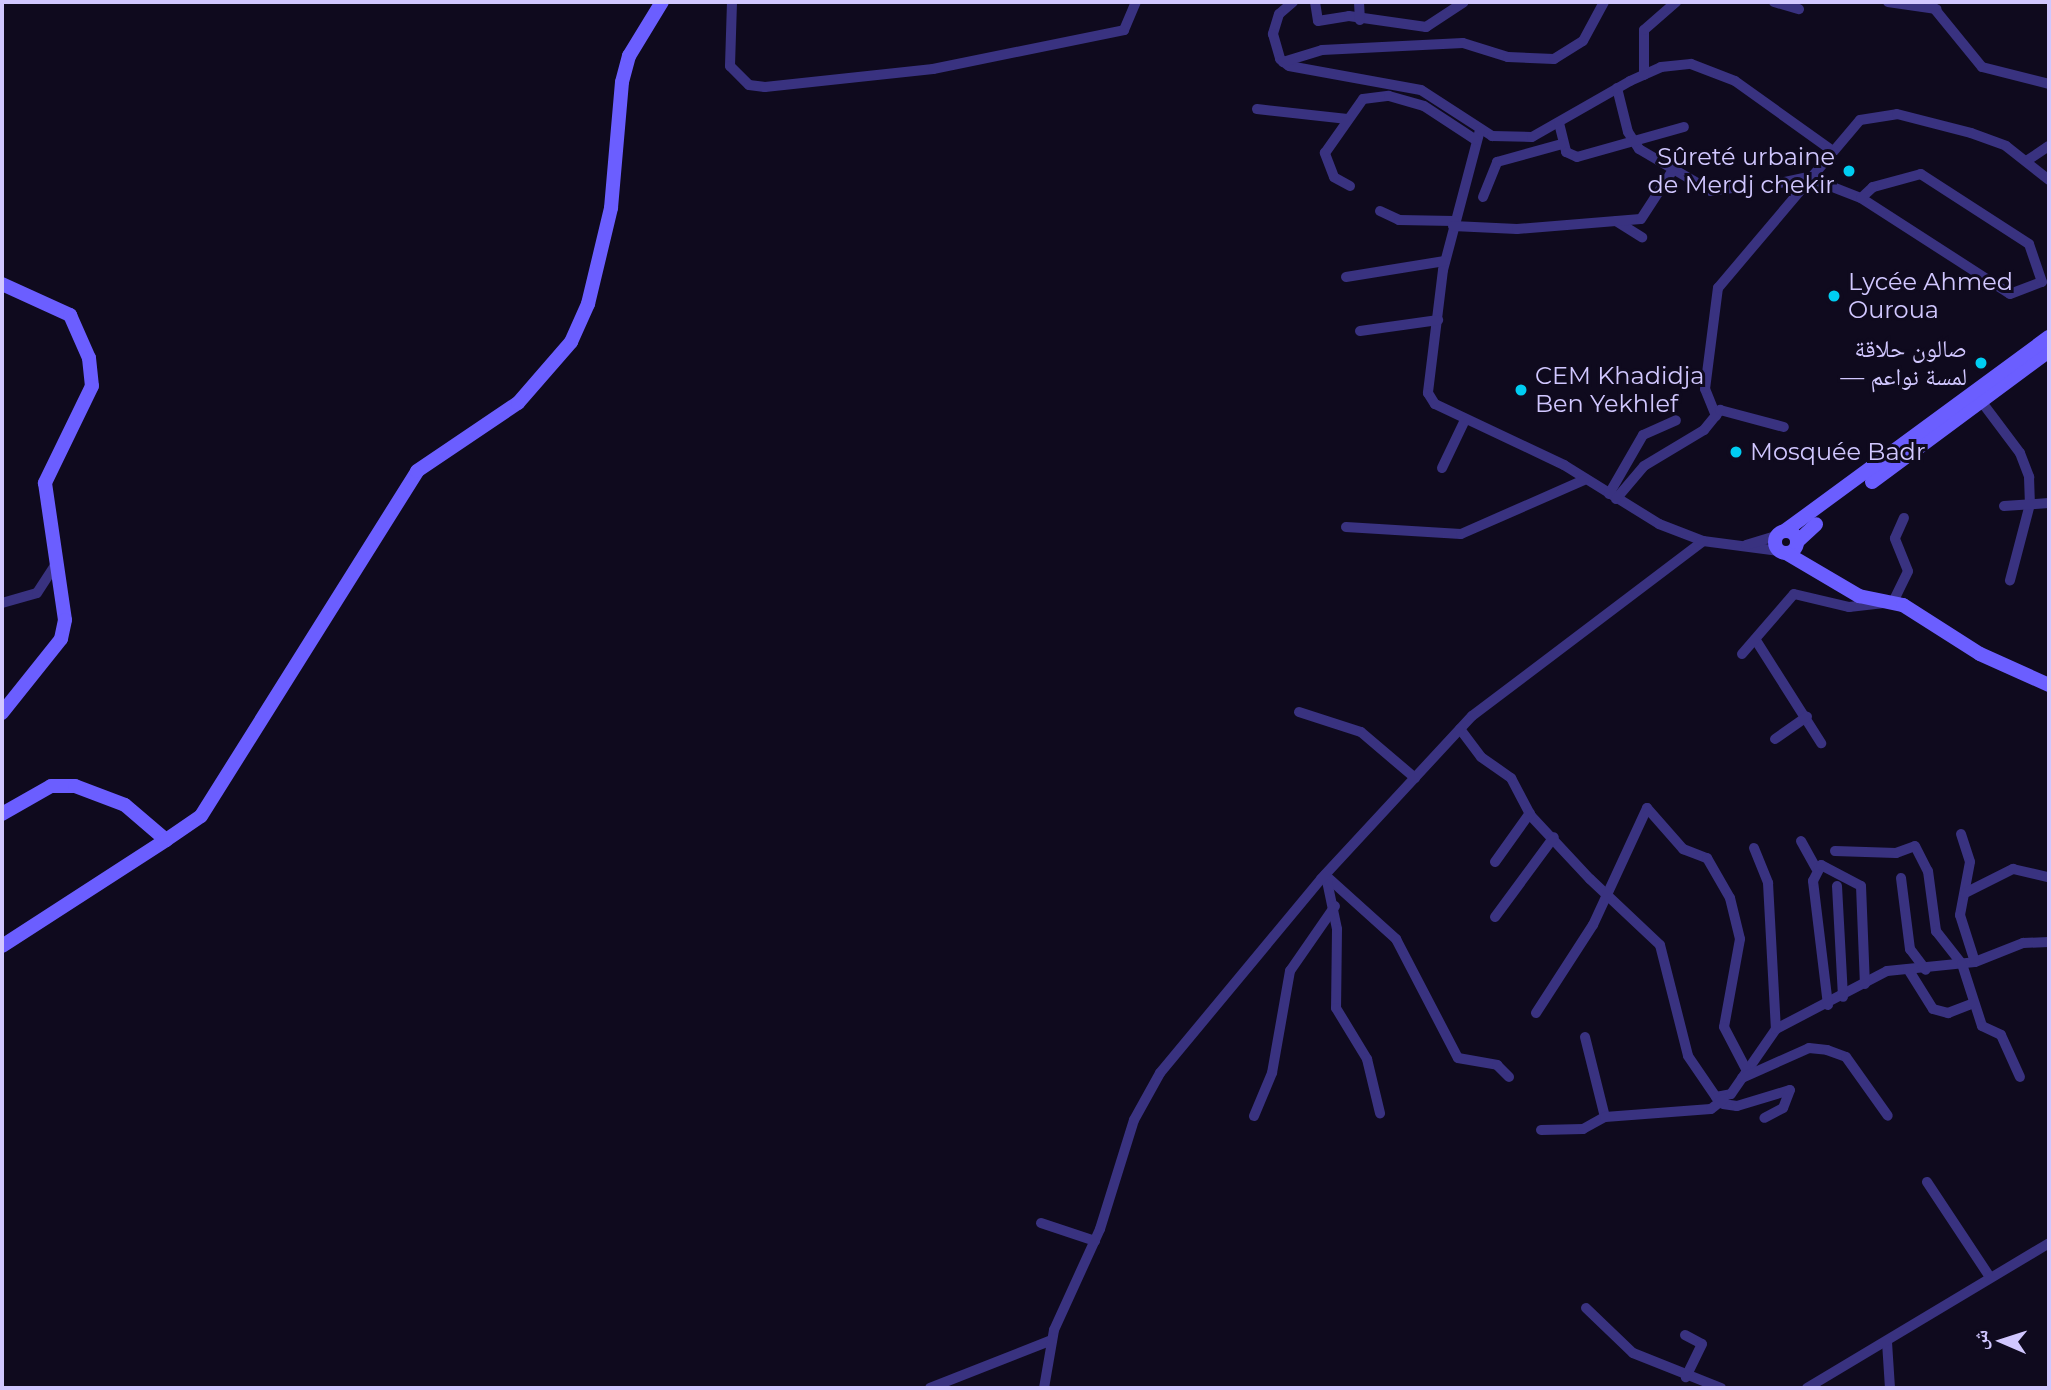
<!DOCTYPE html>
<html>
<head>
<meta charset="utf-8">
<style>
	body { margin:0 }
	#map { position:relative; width:2051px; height:1390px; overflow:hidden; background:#0f0a1e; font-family:Montserrat,"Noto Naskh Arabic",sans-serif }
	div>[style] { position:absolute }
	.street>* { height:10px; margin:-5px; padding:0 5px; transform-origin:5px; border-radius:5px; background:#393280 }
	.secondary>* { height:14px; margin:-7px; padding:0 7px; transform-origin:7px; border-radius:7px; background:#6b5eff }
	.secondary>.ring { margin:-7px; padding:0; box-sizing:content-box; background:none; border:14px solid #6b5eff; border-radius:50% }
	.dots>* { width:19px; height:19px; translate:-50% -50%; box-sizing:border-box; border:4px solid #0f0a1e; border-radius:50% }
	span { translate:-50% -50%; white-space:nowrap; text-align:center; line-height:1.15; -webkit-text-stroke:6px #0f0a1e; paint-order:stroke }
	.poi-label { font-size:24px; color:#d1c7ff }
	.right { translate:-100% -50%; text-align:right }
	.left { translate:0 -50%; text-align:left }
	.frame { position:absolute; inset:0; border:4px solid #d1c7ff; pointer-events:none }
	.north { position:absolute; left:1967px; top:1306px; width:70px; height:70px; -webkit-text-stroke:5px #0f0a1e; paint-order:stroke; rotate:273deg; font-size:19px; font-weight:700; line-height:28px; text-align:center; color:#d1c7ff }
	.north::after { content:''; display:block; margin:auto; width:24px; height:32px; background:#d1c7ff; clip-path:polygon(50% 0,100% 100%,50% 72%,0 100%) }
</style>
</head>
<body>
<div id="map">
	<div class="street">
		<i style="left:732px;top:2px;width:64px;rotate:91.8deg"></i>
		<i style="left:730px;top:66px;width:27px;rotate:45deg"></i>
		<i style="left:749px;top:85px;width:16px;rotate:7deg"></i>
		<i style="left:765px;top:87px;width:169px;rotate:-6.1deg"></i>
		<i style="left:933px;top:69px;width:195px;rotate:-11.5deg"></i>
		<i style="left:1124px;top:30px;width:30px;rotate:-67deg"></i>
		<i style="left:1293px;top:2px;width:18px;rotate:139deg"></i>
		<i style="left:1279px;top:14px;width:21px;rotate:107deg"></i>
		<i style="left:1273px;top:34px;width:26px;rotate:74deg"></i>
		<i style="left:1280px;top:59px;width:11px;rotate:38deg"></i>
		<i style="left:1289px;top:66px;width:134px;rotate:10.3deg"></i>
		<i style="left:1421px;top:90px;width:85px;rotate:32.9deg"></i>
		<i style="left:1492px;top:136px;width:40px;rotate:1.4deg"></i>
		<i style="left:1532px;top:137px;width:113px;rotate:-29.7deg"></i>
		<i style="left:1630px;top:81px;width:34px;rotate:-24deg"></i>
		<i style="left:1661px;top:67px;width:30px;rotate:-6deg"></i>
		<i style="left:1691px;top:64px;width:47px;rotate:21.1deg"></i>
		<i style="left:1735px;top:81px;width:117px;rotate:35.6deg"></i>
		<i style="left:1315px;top:2px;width:19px;rotate:81deg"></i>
		<i style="left:1318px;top:21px;width:31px;rotate:-9deg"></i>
		<i style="left:1349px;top:16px;width:78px;rotate:8.1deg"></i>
		<i style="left:1426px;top:27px;width:45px;rotate:-33.3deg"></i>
		<i style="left:1359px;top:2px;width:18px;rotate:87deg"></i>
		<i style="left:1774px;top:2px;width:26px;rotate:16deg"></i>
		<i style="left:1888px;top:2px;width:49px;rotate:8.3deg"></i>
		<i style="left:1929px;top:2px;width:84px;rotate:50.8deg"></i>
		<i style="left:1982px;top:67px;width:69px;rotate:14.2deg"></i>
		<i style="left:1283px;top:62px;width:41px;rotate:-17.1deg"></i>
		<i style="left:1322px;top:50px;width:141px;rotate:-2.8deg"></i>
		<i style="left:1463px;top:43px;width:47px;rotate:17.3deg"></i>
		<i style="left:1508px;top:57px;width:46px;rotate:2.5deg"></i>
		<i style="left:1554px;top:59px;width:34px;rotate:-32deg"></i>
		<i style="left:1583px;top:41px;width:44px;rotate:-61.7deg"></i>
		<i style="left:1644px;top:75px;width:45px;rotate:-90deg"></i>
		<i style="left:1644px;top:30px;width:43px;rotate:-41.2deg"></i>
		<i style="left:1617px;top:88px;width:45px;rotate:76deg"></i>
		<i style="left:1628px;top:132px;width:20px;rotate:57deg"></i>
		<i style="left:1639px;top:149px;width:83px;rotate:30.3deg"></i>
		<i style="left:1711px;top:191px;width:21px;rotate:-8deg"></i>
		<i style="left:1257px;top:109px;width:91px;rotate:6.3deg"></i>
		<i style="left:1559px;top:123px;width:30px;rotate:76deg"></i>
		<i style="left:1566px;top:152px;width:12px;rotate:24deg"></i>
		<i style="left:1577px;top:157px;width:111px;rotate:-15.7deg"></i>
		<i style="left:1480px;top:130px;width:145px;rotate:104.8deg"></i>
		<i style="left:1443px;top:270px;width:124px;rotate:97deg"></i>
		<i style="left:1428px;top:393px;width:13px;rotate:58deg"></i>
		<i style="left:1435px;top:404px;width:143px;rotate:25.3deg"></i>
		<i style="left:1564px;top:465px;width:112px;rotate:31.8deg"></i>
		<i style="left:1659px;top:524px;width:47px;rotate:21.1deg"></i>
		<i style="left:1703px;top:541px;width:77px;rotate:7.5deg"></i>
		<i style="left:2028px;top:160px;width:25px;rotate:-34deg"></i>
		<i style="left:1775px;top:184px;width:33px;rotate:-12deg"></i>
		<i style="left:1807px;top:177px;width:58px;rotate:21.3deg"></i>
		<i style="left:1861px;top:198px;width:177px;rotate:32.8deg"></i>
		<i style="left:2010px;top:294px;width:34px;rotate:-21deg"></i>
		<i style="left:2042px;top:282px;width:40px;rotate:-108.9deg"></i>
		<i style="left:2029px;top:244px;width:129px;rotate:-147.1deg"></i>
		<i style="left:1921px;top:174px;width:50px;rotate:164.8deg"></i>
		<i style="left:1873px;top:187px;width:16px;rotate:137deg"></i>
		<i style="left:1350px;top:186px;width:18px;rotate:-151deg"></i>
		<i style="left:1334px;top:177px;width:26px;rotate:-111deg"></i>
		<i style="left:1325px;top:153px;width:66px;rotate:-54.9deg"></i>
		<i style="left:1363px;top:99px;width:26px;rotate:-7deg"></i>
		<i style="left:1389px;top:96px;width:36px;rotate:16deg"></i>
		<i style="left:1424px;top:106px;width:62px;rotate:33.2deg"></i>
		<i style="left:1483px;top:197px;width:38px;rotate:-68deg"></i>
		<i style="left:1497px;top:162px;width:67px;rotate:-15.5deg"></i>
		<i style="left:1380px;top:211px;width:21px;rotate:25deg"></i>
		<i style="left:1399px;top:220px;width:55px;rotate:1deg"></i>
		<i style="left:1616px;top:221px;width:31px;rotate:32deg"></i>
		<i style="left:1453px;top:226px;width:64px;rotate:2.7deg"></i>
		<i style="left:1517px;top:229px;width:124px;rotate:-4.6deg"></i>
		<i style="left:1641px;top:219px;width:59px;rotate:-56.9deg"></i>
		<i style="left:1346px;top:277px;width:100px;rotate:-9.2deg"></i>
		<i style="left:1360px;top:331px;width:79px;rotate:-8deg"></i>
		<i style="left:1981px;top:401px;width:65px;rotate:53.1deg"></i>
		<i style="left:2020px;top:453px;width:26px;rotate:69deg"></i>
		<i style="left:2029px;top:477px;width:27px;rotate:88deg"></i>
		<i style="left:2030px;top:504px;width:79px;rotate:104.7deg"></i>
		<i style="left:1716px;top:416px;width:29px;rotate:-112deg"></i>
		<i style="left:1705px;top:389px;width:102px;rotate:-82.7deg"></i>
		<i style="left:1718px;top:288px;width:220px;rotate:-49.8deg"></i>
		<i style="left:1860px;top:120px;width:37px;rotate:-9deg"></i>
		<i style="left:1897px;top:114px;width:76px;rotate:14.4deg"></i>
		<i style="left:1971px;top:133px;width:37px;rotate:20deg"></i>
		<i style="left:2006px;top:146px;width:55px;rotate:38.3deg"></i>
		<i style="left:1442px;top:468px;width:53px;rotate:-64.4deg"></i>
		<i style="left:1609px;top:494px;width:68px;rotate:-60deg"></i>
		<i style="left:1643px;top:435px;width:36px;rotate:-24deg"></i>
		<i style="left:1616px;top:499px;width:43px;rotate:-49.7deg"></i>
		<i style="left:1644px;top:466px;width:70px;rotate:-31deg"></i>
		<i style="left:1704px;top:430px;width:26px;rotate:-51deg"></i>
		<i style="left:1720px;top:410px;width:66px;rotate:14.9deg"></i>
		<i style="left:2004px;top:506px;width:45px;rotate:-3.8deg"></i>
		<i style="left:1346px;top:527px;width:115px;rotate:3.5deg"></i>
		<i style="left:1461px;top:534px;width:134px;rotate:-23.7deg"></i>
		<i style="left:1746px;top:545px;width:31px;rotate:-17deg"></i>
		<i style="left:2px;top:603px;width:36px;rotate:-16deg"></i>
		<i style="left:37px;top:593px;width:35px;rotate:-57deg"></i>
		<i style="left:1757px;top:642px;width:120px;rotate:57.6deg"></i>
		<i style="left:1742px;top:654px;width:79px;rotate:-49.1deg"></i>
		<i style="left:1794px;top:594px;width:57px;rotate:13.3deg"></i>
		<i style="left:1849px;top:607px;width:44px;rotate:-6.5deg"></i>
		<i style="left:1893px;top:602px;width:34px;rotate:-64deg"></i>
		<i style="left:1908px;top:571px;width:35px;rotate:-112deg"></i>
		<i style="left:1895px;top:538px;width:22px;rotate:-66deg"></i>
		<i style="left:1299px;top:712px;width:65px;rotate:17.9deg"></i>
		<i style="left:1361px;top:732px;width:71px;rotate:40.4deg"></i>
		<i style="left:1460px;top:729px;width:35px;rotate:53deg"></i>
		<i style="left:1481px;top:757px;width:37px;rotate:35deg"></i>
		<i style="left:1511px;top:778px;width:43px;rotate:62.2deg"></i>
		<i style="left:1531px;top:816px;width:86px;rotate:46.9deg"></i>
		<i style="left:1590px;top:879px;width:96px;rotate:43.3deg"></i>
		<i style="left:1660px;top:945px;width:114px;rotate:75.8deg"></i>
		<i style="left:1688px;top:1056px;width:50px;rotate:55.7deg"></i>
		<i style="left:1716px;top:1097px;width:15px;rotate:-11deg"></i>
		<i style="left:1731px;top:1094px;width:79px;rotate:-55.3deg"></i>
		<i style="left:1776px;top:1029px;width:125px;rotate:-27.6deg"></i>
		<i style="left:1887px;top:971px;width:88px;rotate:-5.8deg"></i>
		<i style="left:1975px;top:962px;width:52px;rotate:-21.6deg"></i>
		<i style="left:2023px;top:943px;width:26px;rotate:-2deg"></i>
		<i style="left:1775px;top:739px;width:39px;rotate:-35deg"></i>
		<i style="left:1961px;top:834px;width:29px;rotate:72deg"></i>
		<i style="left:1970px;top:862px;width:54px;rotate:100.7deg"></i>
		<i style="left:1960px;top:915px;width:49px;rotate:72.3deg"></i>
		<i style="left:1801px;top:841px;width:31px;rotate:61deg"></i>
		<i style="left:1754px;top:848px;width:38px;rotate:68deg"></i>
		<i style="left:1768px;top:883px;width:146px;rotate:86.9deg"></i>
		<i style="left:1835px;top:851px;width:61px;rotate:1.9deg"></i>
		<i style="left:1896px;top:853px;width:20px;rotate:-20deg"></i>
		<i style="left:1915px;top:846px;width:28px;rotate:63deg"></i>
		<i style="left:1928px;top:871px;width:61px;rotate:82.4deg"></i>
		<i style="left:1936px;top:931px;width:42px;rotate:51.8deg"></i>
		<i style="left:1962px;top:964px;width:65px;rotate:72.1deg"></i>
		<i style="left:1982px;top:1026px;width:21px;rotate:25deg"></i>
		<i style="left:2001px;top:1035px;width:46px;rotate:65.7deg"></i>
		<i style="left:1495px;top:862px;width:60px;rotate:-54.5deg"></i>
		<i style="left:1325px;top:875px;width:96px;rotate:42deg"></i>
		<i style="left:1396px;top:939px;width:134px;rotate:62.5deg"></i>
		<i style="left:1458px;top:1058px;width:40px;rotate:10deg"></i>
		<i style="left:1497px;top:1065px;width:17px;rotate:45deg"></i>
		<i style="left:1901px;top:878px;width:72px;rotate:82.8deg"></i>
		<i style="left:1910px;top:949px;width:26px;rotate:53deg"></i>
		<i style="left:1327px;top:881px;width:49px;rotate:78.2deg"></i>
		<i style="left:1337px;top:929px;width:79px;rotate:90.7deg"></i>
		<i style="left:1336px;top:1008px;width:60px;rotate:58.7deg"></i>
		<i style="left:1367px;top:1059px;width:56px;rotate:76.5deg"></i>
		<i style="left:1837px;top:886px;width:111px;rotate:86.9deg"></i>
		<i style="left:1965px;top:893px;width:54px;rotate:-26.6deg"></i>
		<i style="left:2013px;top:869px;width:37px;rotate:13deg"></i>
		<i style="left:1495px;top:917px;width:99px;rotate:-53.6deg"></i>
		<i style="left:1908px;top:969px;width:47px;rotate:58deg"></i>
		<i style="left:1933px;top:1009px;width:16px;rotate:15deg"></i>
		<i style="left:1948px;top:1013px;width:26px;rotate:-21deg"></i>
		<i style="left:1828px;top:1005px;width:125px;rotate:-96.9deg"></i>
		<i style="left:1813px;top:881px;width:18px;rotate:-63deg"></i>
		<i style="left:1821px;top:865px;width:45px;rotate:27.7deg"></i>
		<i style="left:1861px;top:886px;width:98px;rotate:87.7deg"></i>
		<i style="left:1536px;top:1013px;width:105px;rotate:-57.1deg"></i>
		<i style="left:1593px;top:925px;width:129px;rotate:-65.2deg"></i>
		<i style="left:1647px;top:808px;width:55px;rotate:48.7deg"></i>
		<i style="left:1683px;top:849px;width:26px;rotate:21deg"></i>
		<i style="left:1707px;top:858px;width:46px;rotate:60.1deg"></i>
		<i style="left:1730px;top:898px;width:42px;rotate:76.3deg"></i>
		<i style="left:1740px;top:939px;width:89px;rotate:100.3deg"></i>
		<i style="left:1724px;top:1027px;width:47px;rotate:62.4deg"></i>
		<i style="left:1585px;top:1037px;width:82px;rotate:76deg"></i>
		<i style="left:1742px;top:1078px;width:73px;rotate:-24.1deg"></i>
		<i style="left:1809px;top:1048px;width:18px;rotate:6deg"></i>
		<i style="left:1827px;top:1050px;width:20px;rotate:20deg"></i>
		<i style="left:1846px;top:1057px;width:72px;rotate:54.6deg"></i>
		<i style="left:1723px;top:1104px;width:14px;rotate:8deg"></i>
		<i style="left:1737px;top:1106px;width:55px;rotate:-16.8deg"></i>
		<i style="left:1790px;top:1090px;width:19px;rotate:111deg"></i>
		<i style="left:1783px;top:1108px;width:21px;rotate:152deg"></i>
		<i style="left:1254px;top:1116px;width:47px;rotate:-67.3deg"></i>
		<i style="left:1272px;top:1073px;width:104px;rotate:-80deg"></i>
		<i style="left:1290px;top:971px;width:79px;rotate:-55.3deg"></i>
		<i style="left:1541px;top:1130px;width:42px;rotate:-1.4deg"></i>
		<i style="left:1583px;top:1129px;width:25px;rotate:-29deg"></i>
		<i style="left:1605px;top:1117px;width:106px;rotate:-4.3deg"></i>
		<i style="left:1711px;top:1109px;width:16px;rotate:-38deg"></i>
		<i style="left:1927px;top:1182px;width:110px;rotate:56.5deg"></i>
		<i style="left:1041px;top:1223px;width:57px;rotate:18.4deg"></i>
		<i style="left:1586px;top:1308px;width:65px;rotate:43.8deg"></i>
		<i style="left:1633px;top:1353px;width:95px;rotate:21.7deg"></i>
		<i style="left:1685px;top:1335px;width:19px;rotate:28deg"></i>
		<i style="left:1702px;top:1344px;width:37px;rotate:116deg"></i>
		<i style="left:1887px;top:1342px;width:46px;rotate:86.3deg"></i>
		<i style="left:930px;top:1388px;width:131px;rotate:-21.5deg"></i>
		<i style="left:1044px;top:1388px;width:59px;rotate:-80.2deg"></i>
		<i style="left:1054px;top:1330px;width:111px;rotate:-65.5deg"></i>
		<i style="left:1100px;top:1229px;width:114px;rotate:-72.7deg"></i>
		<i style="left:1134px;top:1120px;width:54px;rotate:-61deg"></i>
		<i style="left:1160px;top:1073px;width:252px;rotate:-50.3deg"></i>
		<i style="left:1321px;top:879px;width:222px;rotate:-47.2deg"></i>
		<i style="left:1472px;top:716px;width:290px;rotate:-37.1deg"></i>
		<i style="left:1807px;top:1388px;width:282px;rotate:-30.9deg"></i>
	</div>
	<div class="secondary">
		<i style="left:2px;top:284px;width:75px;rotate:24.5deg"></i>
		<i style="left:70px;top:315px;width:47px;rotate:66.2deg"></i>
		<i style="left:89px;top:358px;width:28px;rotate:84deg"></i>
		<i style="left:92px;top:386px;width:108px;rotate:115.9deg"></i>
		<i style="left:45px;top:483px;width:138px;rotate:81.7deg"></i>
		<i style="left:65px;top:620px;width:19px;rotate:102deg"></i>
		<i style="left:61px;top:639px;width:95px;rotate:128.6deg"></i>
		<i style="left:1872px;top:482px;width:220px;rotate:-36.5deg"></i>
		<i style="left:1786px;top:530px;width:326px;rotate:-36.3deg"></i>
		<i class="ring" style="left:1775px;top:531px;width:8px;height:8px"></i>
		<i style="left:1797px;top:542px;width:26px;rotate:-43deg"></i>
		<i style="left:1786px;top:553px;width:85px;rotate:30.5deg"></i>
		<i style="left:1859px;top:596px;width:45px;rotate:11.6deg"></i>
		<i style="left:1903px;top:605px;width:91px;rotate:32.5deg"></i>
		<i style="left:1980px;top:654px;width:76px;rotate:24.2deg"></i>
		<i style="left:2px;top:814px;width:56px;rotate:-29.7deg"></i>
		<i style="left:51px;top:786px;width:24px"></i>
		<i style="left:75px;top:786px;width:53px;rotate:20.8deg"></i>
		<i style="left:125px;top:805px;width:54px;rotate:40.5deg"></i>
		<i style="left:166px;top:840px;width:195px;rotate:147.1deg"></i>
		<i style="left:166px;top:840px;width:42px;rotate:-34.4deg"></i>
		<i style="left:201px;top:816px;width:407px;rotate:-57.9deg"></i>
		<i style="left:417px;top:471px;width:122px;rotate:-34deg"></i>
		<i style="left:518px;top:403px;width:81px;rotate:-49deg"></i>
		<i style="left:571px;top:342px;width:42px;rotate:-65.9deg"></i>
		<i style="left:588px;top:304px;width:99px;rotate:-76.5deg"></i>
		<i style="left:611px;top:208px;width:126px;rotate:-85deg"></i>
		<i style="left:622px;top:82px;width:27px;rotate:-75deg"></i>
		<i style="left:629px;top:56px;width:63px;rotate:-58.6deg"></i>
	</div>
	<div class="dots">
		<i style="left:1849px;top:171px;background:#00cdf2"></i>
		<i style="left:1834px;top:296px;background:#00cdf2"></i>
		<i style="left:1981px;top:363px;background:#00cdf2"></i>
		<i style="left:1521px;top:390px;background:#00cdf2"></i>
		<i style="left:1736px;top:452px;background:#00cdf2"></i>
	</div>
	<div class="poi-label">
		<span class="right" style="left:1835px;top:171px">Sûreté urbaine<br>de Merdj chekir</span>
		<span class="left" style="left:1848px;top:296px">Lycée Ahmed<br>Ouroua</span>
		<span class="right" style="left:1967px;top:363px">صالون حلاقة<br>— لمسة نواعم</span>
		<span class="left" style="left:1535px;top:390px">CEM Khadidja<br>Ben Yekhlef</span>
		<span class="left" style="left:1750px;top:452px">Mosquée Badr</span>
	</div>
	<div class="frame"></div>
	<div class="north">ش</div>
</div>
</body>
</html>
